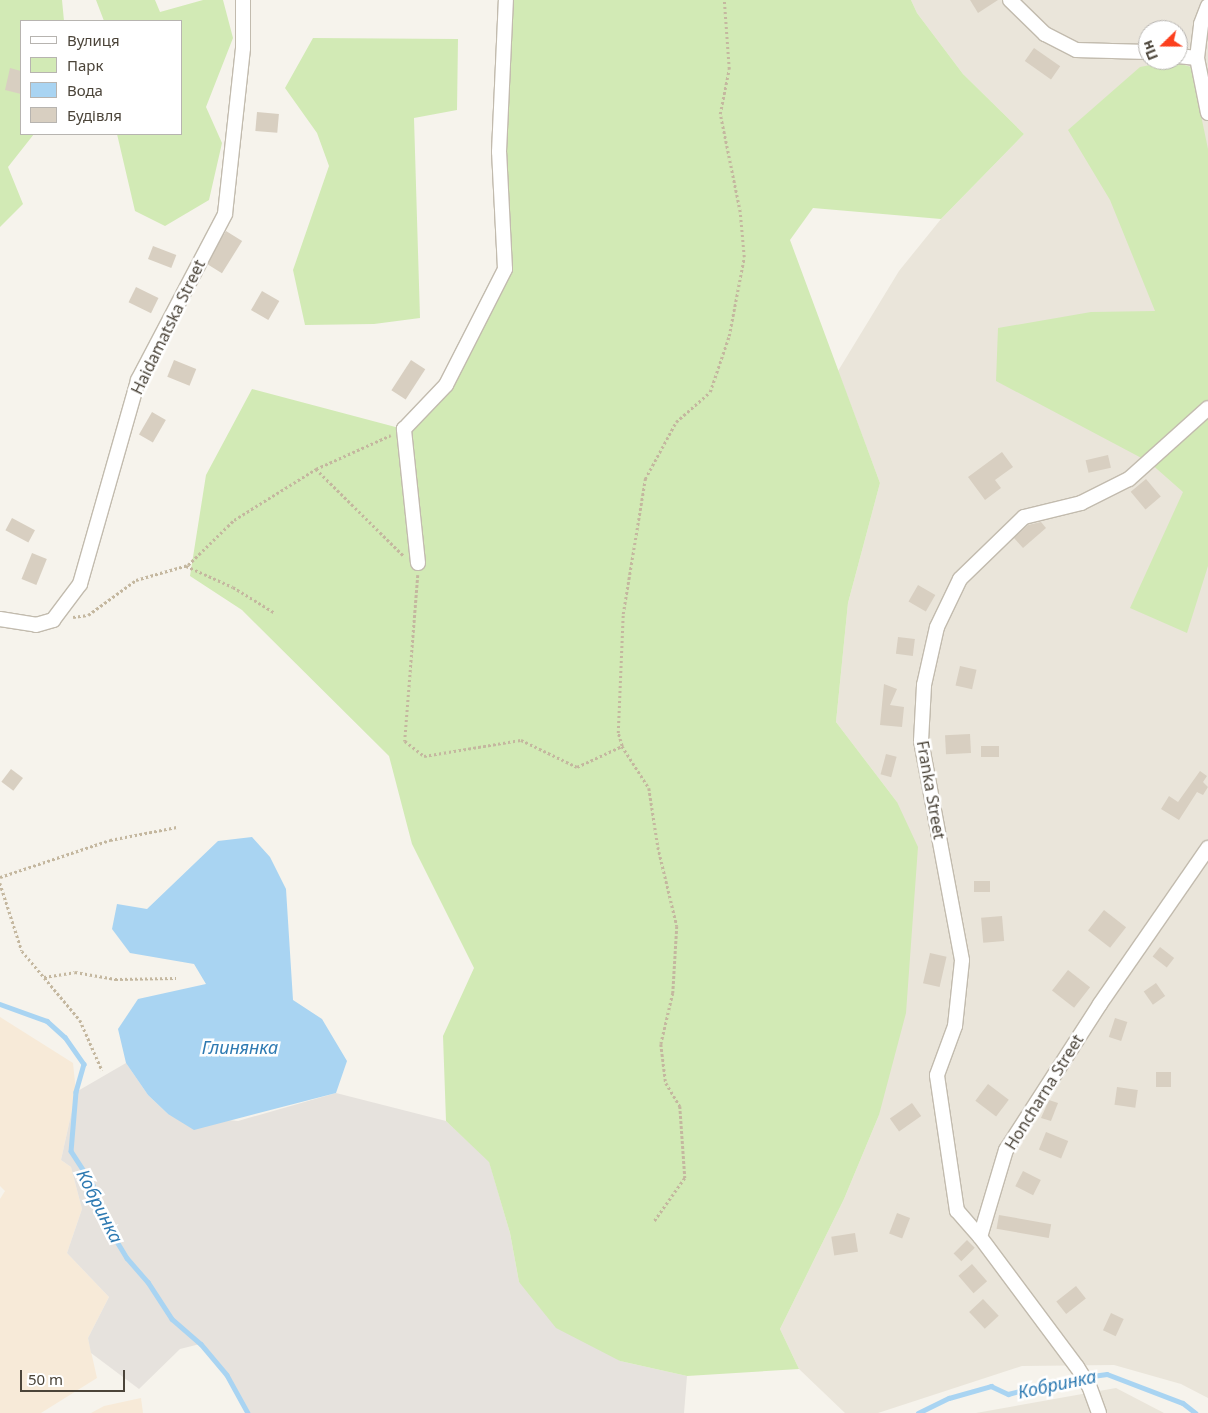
<!DOCTYPE html>
<html>
<head>
<meta charset="utf-8">
<style>
	body { margin:0 }
	#map { position:relative; width:1208px; height:1413px; overflow:hidden; background:#f6f3ec; font-family:"Noto Sans",sans-serif }
	div>[style] { position:absolute }
	.residential>* { inset:0; background:#eae5da }
	.commercial>* { inset:0; background:#f7ead8 }
	.industrial>* { inset:0; background:#e6e2dd }
	.green>* { inset:0; background:#d2eab5 }
	.water>* { inset:0; background:#a9d4f2 }
	.stream>* { height:4.5px; margin:-2.25px; padding:0 2.25px; transform-origin:2.25px; border-radius:2.25px; background:#a9d4f2 }
	.building>* { inset:0; background:#d8cfc1; transform-origin:0 0 }
	.path>* { height:2.5px; margin-top:-1.25px; transform-origin:0; background:repeating-linear-gradient(90deg,#c4b79f 0 2.5px,transparent 0 5px) }
	.roads { filter:drop-shadow(1px 0 #c2bbae) drop-shadow(-1px 0 #c2bbae) drop-shadow(0 1px #c2bbae) drop-shadow(0 -1px #c2bbae) }
	.street>* { height:14px; margin:-7px; padding:0 7px; transform-origin:7px; border-radius:7px; background:#fff }
	span { translate:-50% -50%; white-space:nowrap; text-align:center; line-height:1.15; -webkit-text-stroke:5px #fff; paint-order:stroke }
	.street-label { font-size:16px; color:#4b4439 }
	.water-label { font-size:18px; color:#2e7ab2; font-style:italic }
	.legend { position:absolute; left:20px; top:20px; width:162px; height:115px; box-sizing:border-box; background:#fff; border:1px solid #b7b4b0; margin:0; padding:6px 9px; list-style:none; font-size:15px; color:#4b4439 }
	.legend li { display:flex; align-items:center; gap:10px; height:25px }
	.legend b { width:25px; border:1px solid #b7b4b0 }
	.north { position:absolute; left:1138px; top:20px; width:50px; height:50px; box-sizing:border-box; background:#fff; border:1px solid #b7b4b0; border-radius:50%; rotate:248deg; font-size:14px; font-weight:700; line-height:20px; text-align:center; color:#4b4439 }
	.north::after { content:''; display:block; margin:auto; width:18px; height:22px; background:#fc3f1d; clip-path:polygon(50% 0,100% 100%,50% 72%,0 100%) }
	.scale { position:absolute; left:20px; top:1370px; width:105px; height:22px; box-sizing:border-box; border:2px solid #4b4439; border-top:0; padding-left:6px; font-size:15px; line-height:18px; white-space:nowrap; color:#4b4439; -webkit-text-stroke:4px #fff; paint-order:stroke }
</style>
</head>
<body>
<div id="map">
	<div class="residential">
		<i style="clip-path:polygon(evenodd,911px 0,1208px 0,1208px 1398px,1181px 1384px,1114px 1365px,1022px 1366px,878px 1413px,845px 1413px,799px 1369px,780px 1329px,844px 1199px,879px 1115px,897px 802px,836px 722px,848px 603px,880px 483px,838px 371px,899px 271px,941px 219px,1024px 134px,963px 74px,917px 13px,911px 0,1148px 30px,1178px 30px,1178px 60px,1148px 60px,1148px 30px)"></i>
		<i style="clip-path:polygon(1116px 1388px,1164px 1413px,976px 1413px,1026px 1404px)"></i>
	</div>
	<div class="commercial">
		<i style="clip-path:polygon(0 1017px,73px 1063px,76px 1092px,61px 1160px,71px 1167px,82px 1209px,67px 1253px,109px 1297px,88px 1338px,97px 1378px,41px 1413px,0 1413px,0 1199px,5px 1191px,0 1186px)"></i>
		<i style="clip-path:polygon(141px 1398px,143px 1413px,91px 1413px,104px 1406px)"></i>
	</div>
	<div class="industrial">
		<i style="clip-path:polygon(126px 1063px,148px 1095px,168px 1114px,238px 1121px,336px 1093px,446px 1121px,489px 1161px,510px 1233px,519px 1282px,620px 1361px,687px 1376px,684px 1413px,248px 1413px,227px 1375px,200px 1344px,180px 1349px,139px 1389px,91px 1353px,88px 1338px,109px 1297px,67px 1253px,82px 1209px,71px 1167px,61px 1160px,76px 1092px)"></i>
	</div>
	<div class="green">
		<i style="clip-path:polygon(0 0,62px 0,64px 21px,21px 21px,21px 134px,34px 134px,8px 167px,23px 204px,0 227px)"></i>
		<i style="clip-path:polygon(96px 0,155px 0,160px 12px,203px 0,223px 0,233px 38px,206px 107px,222px 143px,209px 200px,165px 226px,135px 211px,117px 134px,181px 134px,181px 21px,104px 21px)"></i>
		<i style="clip-path:polygon(506px 0,911px 0,917px 13px,963px 74px,1024px 134px,941px 219px,813px 208px,790px 240px,880px 483px,848px 603px,836px 722px,897px 802px,918px 847px,906px 1013px,879px 1115px,844px 1199px,780px 1329px,799px 1369px,687px 1376px,620px 1361px,556px 1328px,519px 1282px,510px 1233px,489px 1162px,446px 1121px,443px 1036px,474px 968px,412px 844px,389px 756px,242px 610px,190px 576px,206px 475px,252px 389px,403px 429px,446px 385px,505px 269px)"></i>
		<i style="clip-path:polygon(313px 38px,458px 39px,457px 110px,414px 118px,420px 318px,374px 324px,305px 325px,293px 270px,329px 166px,317px 133px,285px 88px)"></i>
		<i style="clip-path:polygon(1171px 61px,1191px 67px,1208px 149px,1208px 566px,1187px 633px,1130px 608px,1183px 492px,1149px 462px,996px 381px,998px 328px,1091px 312px,1155px 311px,1110px 200px,1068px 130px,1140px 67px)"></i>
	</div>
	<div class="water">
		<i style="clip-path:polygon(252px 837px,270px 857px,286px 889px,293px 1000px,322px 1019px,347px 1061px,336px 1093px,194px 1130px,168px 1114px,148px 1095px,126px 1063px,118px 1029px,138px 999px,206px 984px,194px 964px,130px 953px,112px 929px,117px 904px,147px 909px,218px 841px)"></i>
	</div>
	<div class="stream">
		<i style="left:0;top:1004px;width:50px;rotate:19.9deg"></i>
		<i style="left:47px;top:1021px;width:24px;rotate:42deg"></i>
		<i style="left:65px;top:1037px;width:33px;rotate:55deg"></i>
		<i style="left:84px;top:1064px;width:29px;rotate:106deg"></i>
		<i style="left:76px;top:1092px;width:59px;rotate:94.8deg"></i>
		<i style="left:71px;top:1151px;width:40px;rotate:57.1deg"></i>
		<i style="left:93px;top:1185px;width:25px;rotate:79deg"></i>
		<i style="left:98px;top:1210px;width:56px;rotate:58.9deg"></i>
		<i style="left:127px;top:1258px;width:32px;rotate:49deg"></i>
		<i style="left:148px;top:1282px;width:44px;rotate:57deg"></i>
		<i style="left:172px;top:1319px;width:38px;rotate:41deg"></i>
		<i style="left:201px;top:1344px;width:40px;rotate:50deg"></i>
		<i style="left:227px;top:1375px;width:43px;rotate:61.1deg"></i>
		<i style="left:918px;top:1413px;width:34px;rotate:-26deg"></i>
		<i style="left:949px;top:1398px;width:44px;rotate:-15.9deg"></i>
		<i style="left:991px;top:1386px;width:19px;rotate:25deg"></i>
		<i style="left:1008px;top:1394px;width:57px;rotate:-14.3deg"></i>
		<i style="left:1063px;top:1380px;width:44px;rotate:-7.8deg"></i>
		<i style="left:1107px;top:1374px;width:81px;rotate:20.9deg"></i>
		<i style="left:1183px;top:1403px;width:16px;rotate:38deg"></i>
	</div>
	<div class="building">
		<i style="clip-path:polygon(970px 0,998px 0,978px 13px)"></i>
		<i style="left:1034px;top:48px;width:32px;height:16px;rotate:35deg"></i>
		<i style="clip-path:polygon(10px 68px,21px 71px,21px 94px,5px 90px)"></i>
		<i style="left:257px;top:112px;width:22px;height:19px;rotate:5deg"></i>
		<i style="left:226px;top:231px;width:19px;height:38px;rotate:32deg"></i>
		<i style="left:153px;top:246px;width:25px;height:14px;rotate:21deg"></i>
		<i style="left:136px;top:287px;width:25px;height:17px;rotate:26deg"></i>
		<i style="left:262px;top:291px;width:20px;height:22px;rotate:30deg"></i>
		<i style="left:174px;top:360px;width:24px;height:18px;rotate:22deg"></i>
		<i style="left:411px;top:360px;width:17px;height:36px;rotate:33deg"></i>
		<i style="left:152px;top:412px;width:16px;height:26px;rotate:30deg"></i>
		<i style="clip-path:polygon(1002px 452px,1013px 467px,995px 480px,1001px 488px,985px 500px,968px 477px)"></i>
		<i style="left:1108px;top:455px;width:13px;height:23px;rotate:77deg"></i>
		<i style="left:1146px;top:479px;width:23px;height:20px;rotate:50deg"></i>
		<i style="left:12px;top:518px;width:26px;height:14px;rotate:28deg"></i>
		<i style="clip-path:polygon(1041px 522px,1046px 528px,1023px 548px,1014px 538px,1028px 525px)"></i>
		<i style="left:32px;top:553px;width:16px;height:28px;rotate:22deg"></i>
		<i style="left:918px;top:585px;width:20px;height:19px;rotate:30deg"></i>
		<i style="left:898px;top:637px;width:17px;height:17px;rotate:7deg"></i>
		<i style="left:960px;top:666px;width:17px;height:20px;rotate:13deg"></i>
		<i style="clip-path:polygon(884px 684px,897px 689px,890px 705px,904px 707px,902px 727px,880px 725px)"></i>
		<i style="left:970px;top:734px;width:19px;height:25px;rotate:87deg"></i>
		<i style="left:981px;top:746px;width:18px;height:11px"></i>
		<i style="left:886px;top:754px;width:11px;height:21px;rotate:15deg"></i>
		<i style="left:11px;top:769px;width:15px;height:16px;rotate:37deg"></i>
		<i style="clip-path:polygon(1200px 771px,1207px 776px,1203px 782px,1208px 787px,1203px 795px,1197px 792px,1179px 820px,1161px 809px,1169px 796px,1178px 802px)"></i>
		<i style="left:974px;top:881px;width:16px;height:11px"></i>
		<i style="left:1104px;top:910px;width:28px;height:26px;rotate:38deg"></i>
		<i style="left:1002px;top:916px;width:25px;height:21px;rotate:85deg"></i>
		<i style="left:1160px;top:947px;width:18px;height:12px;rotate:38deg"></i>
		<i style="left:930px;top:953px;width:17px;height:31px;rotate:13deg"></i>
		<i style="left:1068px;top:970px;width:28px;height:26px;rotate:38deg"></i>
		<i style="left:1156px;top:983px;width:16px;height:15px;rotate:55deg"></i>
		<i style="left:1115px;top:1018px;width:13px;height:20px;rotate:18deg"></i>
		<i style="left:1156px;top:1072px;width:15px;height:15px"></i>
		<i style="left:988px;top:1084px;width:26px;height:21px;rotate:37deg"></i>
		<i style="left:1117px;top:1087px;width:21px;height:18px;rotate:8deg"></i>
		<i style="clip-path:polygon(1049px 1100px,1058px 1103px,1051px 1121px,1041px 1118px)"></i>
		<i style="left:912px;top:1103px;width:16px;height:27px;rotate:55deg"></i>
		<i style="left:1046px;top:1132px;width:24px;height:19px;rotate:22deg"></i>
		<i style="left:1023px;top:1171px;width:20px;height:17px;rotate:27deg"></i>
		<i style="left:897px;top:1213px;width:14px;height:22px;rotate:21deg"></i>
		<i style="left:999px;top:1215px;width:53px;height:14px;rotate:10deg"></i>
		<i style="left:855px;top:1233px;width:19px;height:24px;rotate:81deg"></i>
		<i style="left:967px;top:1240px;width:11px;height:19px;rotate:45deg"></i>
		<i style="left:972px;top:1264px;width:23px;height:18px;rotate:49deg"></i>
		<i style="left:1076px;top:1286px;width:16px;height:25px;rotate:52deg"></i>
		<i style="left:983px;top:1299px;width:23px;height:19px;rotate:47deg"></i>
		<i style="left:1111px;top:1313px;width:14px;height:19px;rotate:25deg"></i>
	</div>
	<div class="path">
		<i style="left:316px;top:469px;width:124px;rotate:44.7deg"></i>
		<i style="left:186px;top:566px;width:51px;rotate:24.1deg"></i>
		<i style="left:233px;top:587px;width:49px;rotate:31.8deg"></i>
		<i style="left:418px;top:575px;width:167px;rotate:94.5deg"></i>
		<i style="left:405px;top:741px;width:24px;rotate:38deg"></i>
		<i style="left:424px;top:756px;width:98px;rotate:-9.4deg"></i>
		<i style="left:521px;top:740px;width:62px;rotate:25.7deg"></i>
		<i style="left:577px;top:767px;width:50px;rotate:-25deg"></i>
		<i style="left:622px;top:746px;width:50px;rotate:57.3deg"></i>
		<i style="left:649px;top:788px;width:60px;rotate:81.3deg"></i>
		<i style="left:658px;top:847px;width:81px;rotate:76.5deg"></i>
		<i style="left:677px;top:926px;width:67px;rotate:93.4deg"></i>
		<i style="left:673px;top:993px;width:52px;rotate:103.2deg"></i>
		<i style="left:661px;top:1044px;width:39px;rotate:83deg"></i>
		<i style="left:666px;top:1083px;width:27px;rotate:59deg"></i>
		<i style="left:680px;top:1106px;width:72px;rotate:86deg"></i>
		<i style="left:685px;top:1178px;width:54px;rotate:125.2deg"></i>
		<i style="left:73px;top:617px;width:15px;rotate:-8deg"></i>
		<i style="left:88px;top:615px;width:59px;rotate:-36.1deg"></i>
		<i style="left:136px;top:580px;width:54px;rotate:-16.1deg"></i>
		<i style="left:188px;top:565px;width:64px;rotate:-44.4deg"></i>
		<i style="left:234px;top:520px;width:97px;rotate:-31.9deg"></i>
		<i style="left:316px;top:469px;width:82px;rotate:-24.4deg"></i>
		<i style="left:622px;top:746px;width:14px;rotate:-107deg"></i>
		<i style="left:618px;top:733px;width:119px;rotate:-87.6deg"></i>
		<i style="left:623px;top:614px;width:137px;rotate:-80.7deg"></i>
		<i style="left:645px;top:479px;width:65px;rotate:-61.5deg"></i>
		<i style="left:676px;top:422px;width:45px;rotate:-41.4deg"></i>
		<i style="left:710px;top:392px;width:59px;rotate:-71.3deg"></i>
		<i style="left:729px;top:336px;width:80px;rotate:-79.2deg"></i>
		<i style="left:744px;top:257px;width:45px;rotate:-95.1deg"></i>
		<i style="left:740px;top:212px;width:100px;rotate:-101.5deg"></i>
		<i style="left:720px;top:114px;width:46px;rotate:-78.7deg"></i>
		<i style="left:729px;top:69px;width:69px;rotate:-94.1deg"></i>
		<i style="left:0;top:877px;width:116px;rotate:-18.6deg"></i>
		<i style="left:110px;top:840px;width:68px;rotate:-11deg"></i>
		<i style="left:0;top:883px;width:71px;rotate:72.1deg"></i>
		<i style="left:22px;top:951px;width:90px;rotate:50deg"></i>
		<i style="left:80px;top:1020px;width:55px;rotate:66.3deg"></i>
		<i style="left:44px;top:977px;width:31px;rotate:-9deg"></i>
		<i style="left:75px;top:972px;width:41px;rotate:9.9deg"></i>
		<i style="left:115px;top:979px;width:61px;rotate:-0.9deg"></i>
	</div>
	<div class="roads">
		<div class="street">
			<i style="left:1010px;top:0;width:49px;rotate:44.2deg"></i>
			<i style="left:1045px;top:34px;width:35px;rotate:27deg"></i>
			<i style="left:1076px;top:50px;width:72px;rotate:1.6deg"></i>
			<i style="left:1178px;top:56px;width:19px;rotate:6deg"></i>
			<i style="left:1197px;top:58px;width:56px;rotate:78.7deg"></i>
			<i style="left:1197px;top:58px;width:34px;rotate:-83deg"></i>
			<i style="left:1201px;top:24px;width:19px;rotate:-69deg"></i>
			<i style="left:418px;top:563px;width:135px;rotate:-96deg"></i>
			<i style="left:404px;top:429px;width:61px;rotate:-46.3deg"></i>
			<i style="left:446px;top:385px;width:130px;rotate:-63deg"></i>
			<i style="left:505px;top:269px;width:117px;rotate:-92.9deg"></i>
			<i style="left:499px;top:152px;width:152px;rotate:-87.4deg"></i>
			<i style="left:0;top:619px;width:36px;rotate:9deg"></i>
			<i style="left:36px;top:625px;width:18px;rotate:-16deg"></i>
			<i style="left:53px;top:620px;width:45px;rotate:-53.1deg"></i>
			<i style="left:80px;top:584px;width:212px;rotate:-74.1deg"></i>
			<i style="left:138px;top:380px;width:187px;rotate:-62.3deg"></i>
			<i style="left:225px;top:214px;width:167px;rotate:-83.8deg"></i>
			<i style="left:243px;top:48px;width:48px;rotate:-90deg"></i>
			<i style="left:980px;top:1237px;width:35px;rotate:-131deg"></i>
			<i style="left:957px;top:1211px;width:137px;rotate:-98.4deg"></i>
			<i style="left:937px;top:1075px;width:52px;rotate:-69.8deg"></i>
			<i style="left:955px;top:1026px;width:66px;rotate:-83.9deg"></i>
			<i style="left:962px;top:960px;width:223px;rotate:-100.6deg"></i>
			<i style="left:921px;top:741px;width:56px;rotate:-86.9deg"></i>
			<i style="left:924px;top:685px;width:59px;rotate:-77.4deg"></i>
			<i style="left:937px;top:627px;width:53px;rotate:-64.4deg"></i>
			<i style="left:960px;top:579px;width:89px;rotate:-44.1deg"></i>
			<i style="left:1024px;top:517px;width:59px;rotate:-13.8deg"></i>
			<i style="left:1081px;top:503px;width:54px;rotate:-26.6deg"></i>
			<i style="left:1129px;top:479px;width:106px;rotate:-41.9deg"></i>
			<i style="left:1099px;top:1413px;width:29px;rotate:-110deg"></i>
			<i style="left:1089px;top:1386px;width:22px;rotate:-122deg"></i>
			<i style="left:1077px;top:1367px;width:162px;rotate:-126.7deg"></i>
			<i style="left:980px;top:1237px;width:91px;rotate:-73.4deg"></i>
			<i style="left:1006px;top:1150px;width:174px;rotate:-57.2deg"></i>
			<i style="left:1100px;top:1004px;width:190px;rotate:-55.3deg"></i>
		</div>
	</div>
	<div class="street-label">
		<span style="left:168px;top:327px;rotate:-64deg">Haidamatska Street</span>
		<span style="left:931px;top:790px;rotate:80deg">Franka Street</span>
		<span style="left:1044px;top:1092px;rotate:-58deg">Honcharna Street</span>
	</div>
	<div class="water-label">
		<span style="left:240px;top:1047px">Глинянка</span>
		<span style="left:100px;top:1206px;rotate:63deg">Кобринка</span>
		<span style="left:1057px;top:1384px;rotate:-12deg">Кобринка</span>
	</div>
	<ul class="legend">
	<li><b style="height:6px;background:#fff"></b>Вулиця</li>
	<li><b style="height:14px;background:#d2eab5"></b>Парк</li>
	<li><b style="height:14px;background:#a9d4f2"></b>Вода</li>
	<li><b style="height:14px;background:#d8cfc1"></b>Будівля</li>
	</ul>
	<div class="north">Пн</div>
	<div class="scale">50 m</div>
</div>
</body>
</html>
